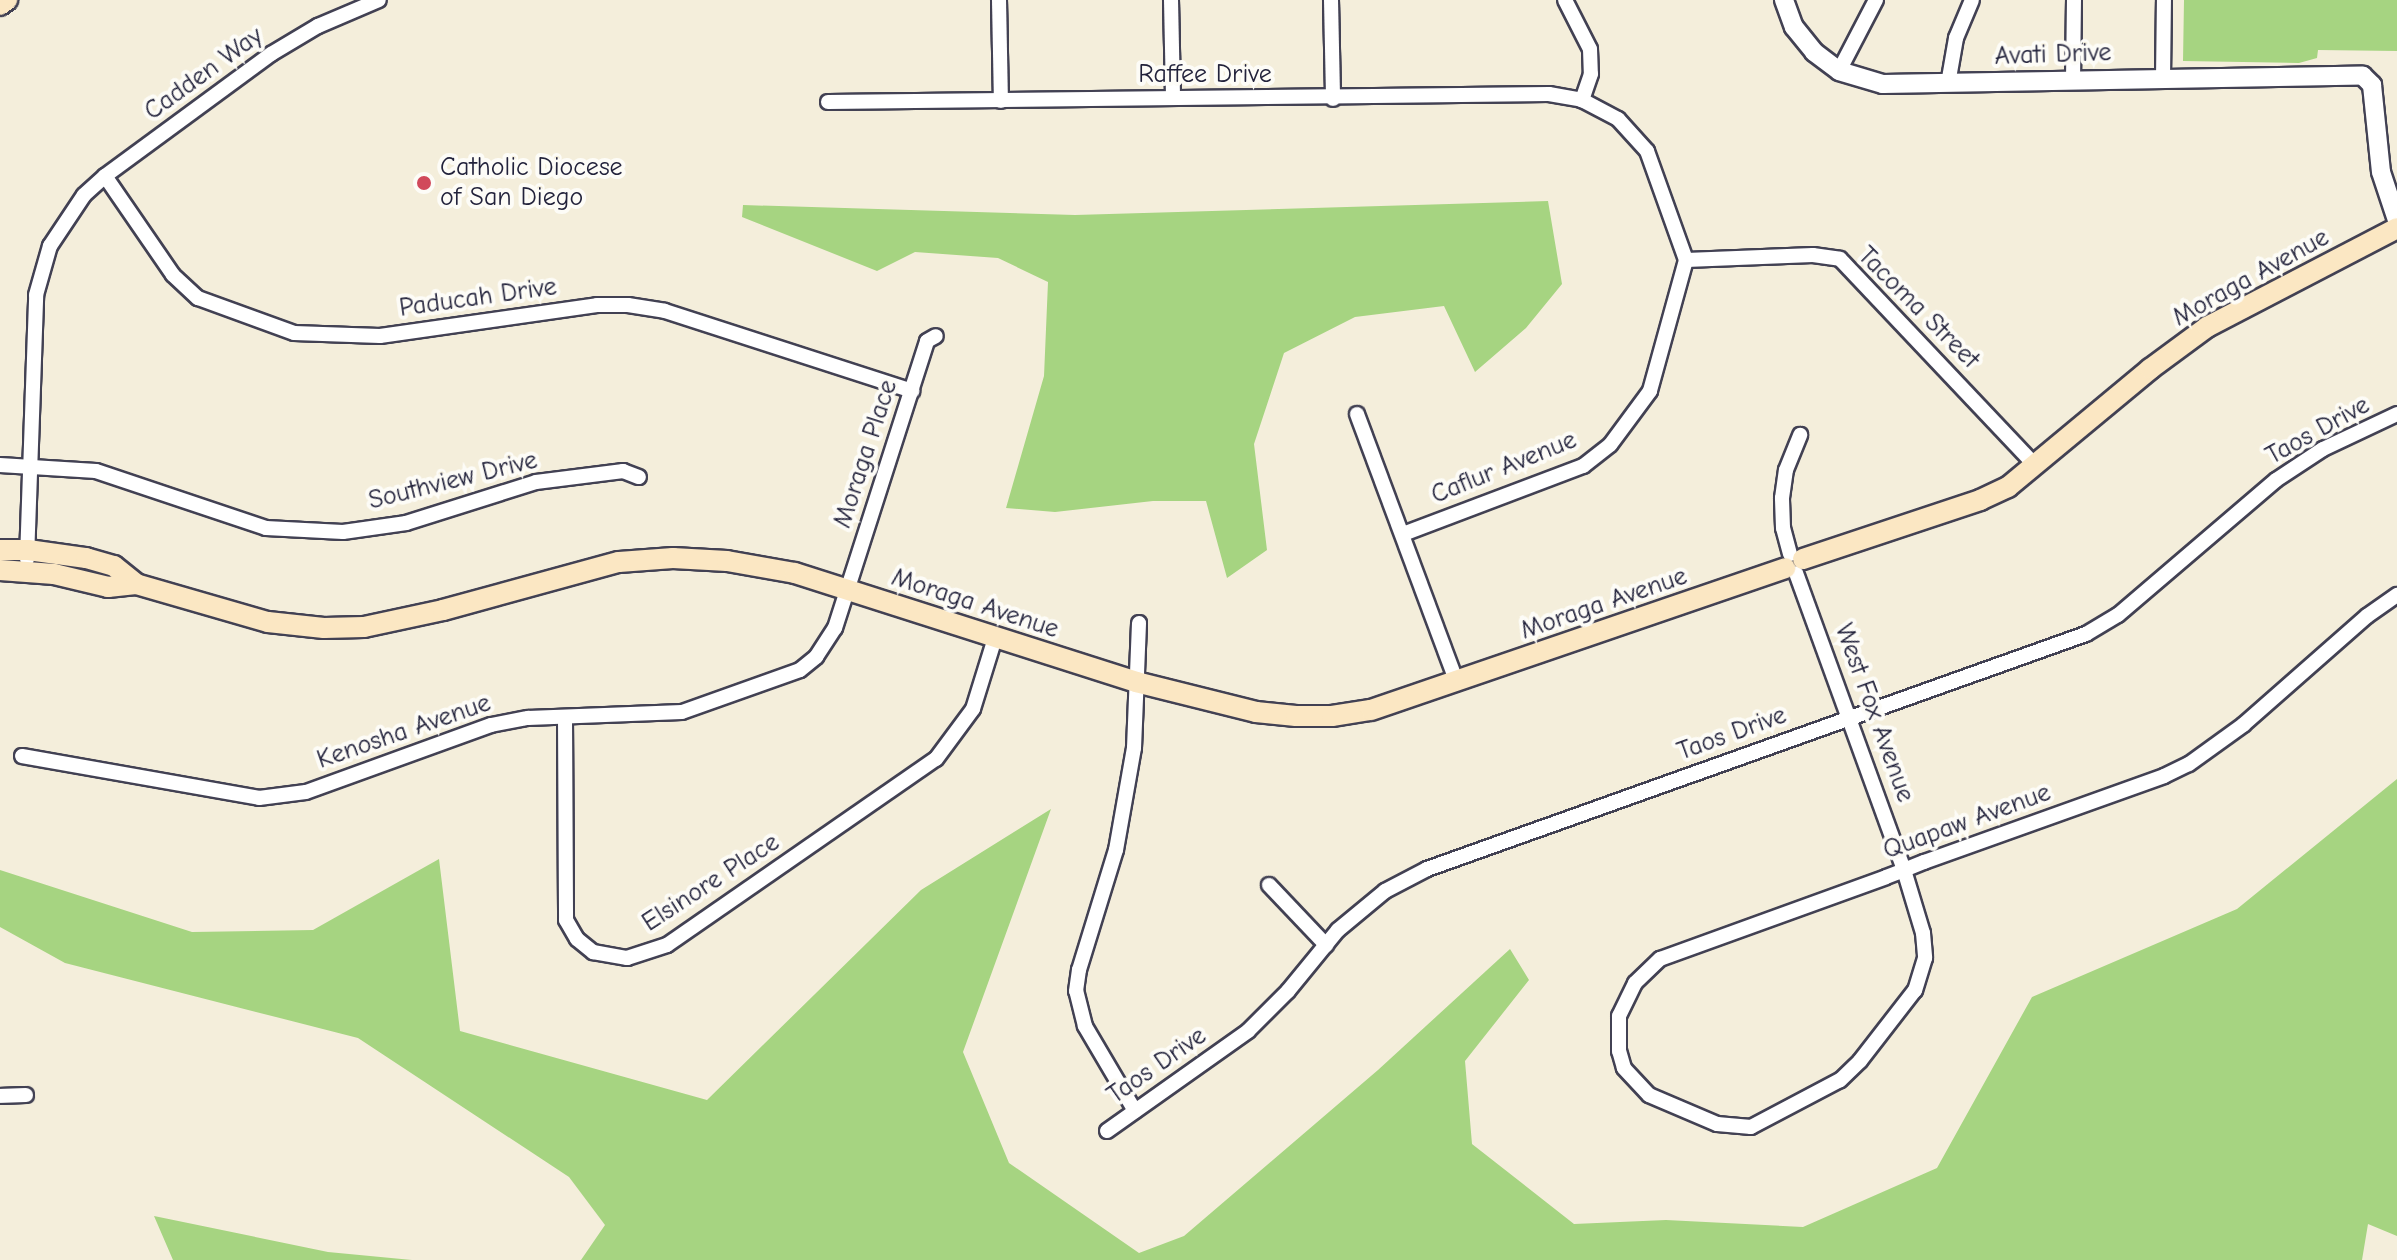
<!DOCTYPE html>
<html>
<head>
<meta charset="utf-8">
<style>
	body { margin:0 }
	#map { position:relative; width:2397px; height:1260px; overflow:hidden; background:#f4eedb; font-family:"Comic Neue",sans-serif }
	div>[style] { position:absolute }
	.green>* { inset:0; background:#a6d481 }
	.roads { filter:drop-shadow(2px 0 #424153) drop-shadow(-2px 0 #424153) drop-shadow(0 2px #424153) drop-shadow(0 -2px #424153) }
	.minor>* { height:14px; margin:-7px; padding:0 7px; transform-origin:7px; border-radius:7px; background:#fff }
	.tertiary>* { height:18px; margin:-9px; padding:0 9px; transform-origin:9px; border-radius:9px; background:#fff }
	.secondary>* { height:20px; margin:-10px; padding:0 10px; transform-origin:10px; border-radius:10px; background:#fbe7c3 }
	.dots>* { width:22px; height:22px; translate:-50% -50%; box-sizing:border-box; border:4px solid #fdfcf7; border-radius:50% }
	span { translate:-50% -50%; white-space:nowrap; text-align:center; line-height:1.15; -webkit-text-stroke:8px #fdfcf7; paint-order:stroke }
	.street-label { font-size:26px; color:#22223b }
	.poi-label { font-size:26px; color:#22223b }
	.left { translate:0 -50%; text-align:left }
</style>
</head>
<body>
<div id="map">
	<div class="green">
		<i style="clip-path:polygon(2184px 0,2397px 0,2397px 51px,2318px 50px,2317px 58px,2299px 63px,2183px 61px)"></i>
		<i style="clip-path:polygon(1548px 201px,1562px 284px,1526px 328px,1475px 372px,1444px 306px,1355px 317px,1284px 353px,1254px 444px,1267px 550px,1227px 578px,1206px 501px,1153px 501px,1055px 512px,1006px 508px,1044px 376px,1048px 282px,998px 258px,915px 252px,877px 271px,742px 217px,743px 205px,1075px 215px)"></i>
		<i style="clip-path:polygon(2397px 779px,2397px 1236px,2368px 1224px,2362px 1260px,581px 1260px,605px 1225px,569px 1177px,358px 1038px,65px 963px,0 927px,0 870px,192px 932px,313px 930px,439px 859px,460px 1031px,707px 1100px,921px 890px,1051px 809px,963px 1052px,1009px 1163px,1139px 1253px,1184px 1236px,1378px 1070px,1510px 949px,1529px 980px,1465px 1061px,1472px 1144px,1574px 1224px,1666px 1220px,1803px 1227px,1937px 1168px,2032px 997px,2237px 909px)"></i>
		<i style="clip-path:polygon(154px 1216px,328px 1252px,412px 1260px,173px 1260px)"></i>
	</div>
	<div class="roads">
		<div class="minor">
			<i style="left:999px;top:0;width:101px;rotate:88.9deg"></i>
			<i style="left:1171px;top:0;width:98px;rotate:88.8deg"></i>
			<i style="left:1331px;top:0;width:99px;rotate:88.8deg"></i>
			<i style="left:1565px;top:0;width:55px;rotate:63deg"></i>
			<i style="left:1590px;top:49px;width:25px;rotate:88deg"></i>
			<i style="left:1591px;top:74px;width:28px;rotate:109deg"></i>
			<i style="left:1839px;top:71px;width:80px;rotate:-62.5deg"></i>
			<i style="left:2163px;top:78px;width:78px;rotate:-89.3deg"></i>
			<i style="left:2073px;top:81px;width:81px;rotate:-89.3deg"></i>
			<i style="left:1948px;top:84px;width:47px;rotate:-80.1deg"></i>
			<i style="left:1956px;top:38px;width:41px;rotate:-67.2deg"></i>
			<i style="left:828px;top:102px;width:721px;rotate:-0.64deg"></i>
			<i style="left:1549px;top:94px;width:34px;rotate:10deg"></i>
			<i style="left:1582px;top:100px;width:41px;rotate:27.8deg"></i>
			<i style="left:1618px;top:119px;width:43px;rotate:47.8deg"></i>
			<i style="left:1647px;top:151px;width:116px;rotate:70.3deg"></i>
			<i style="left:1686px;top:260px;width:136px;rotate:105.4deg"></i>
			<i style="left:1650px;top:391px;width:67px;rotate:126.5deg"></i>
			<i style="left:1610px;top:445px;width:34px;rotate:142deg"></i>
			<i style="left:1583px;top:466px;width:192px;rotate:159.3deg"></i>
			<i style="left:105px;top:176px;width:120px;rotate:55.5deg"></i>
			<i style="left:173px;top:275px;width:34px;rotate:43deg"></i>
			<i style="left:198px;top:298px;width:102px;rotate:20deg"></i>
			<i style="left:294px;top:333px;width:86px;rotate:2deg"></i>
			<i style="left:380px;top:336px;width:219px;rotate:-8.1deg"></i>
			<i style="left:597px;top:305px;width:31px"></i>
			<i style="left:628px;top:305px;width:37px;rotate:9deg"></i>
			<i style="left:665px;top:311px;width:260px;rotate:17.9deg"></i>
			<i style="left:1686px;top:260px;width:127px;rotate:-2.3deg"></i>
			<i style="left:1813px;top:255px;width:27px;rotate:8deg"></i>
			<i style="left:1840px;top:259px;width:284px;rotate:46.6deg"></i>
			<i style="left:1357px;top:414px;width:287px;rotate:69.6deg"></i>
			<i style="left:0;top:465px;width:96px;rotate:3.6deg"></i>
			<i style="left:96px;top:471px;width:179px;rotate:18.5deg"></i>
			<i style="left:266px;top:528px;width:77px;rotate:3deg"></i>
			<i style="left:343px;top:532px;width:64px;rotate:-8.1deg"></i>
			<i style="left:406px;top:523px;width:136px;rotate:-17.5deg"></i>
			<i style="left:536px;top:482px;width:88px;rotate:-7.2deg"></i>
			<i style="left:623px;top:471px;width:17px;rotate:21deg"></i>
			<i style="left:1790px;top:554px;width:27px;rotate:-105deg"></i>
			<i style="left:1783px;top:528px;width:30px;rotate:-92deg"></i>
			<i style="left:1782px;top:498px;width:28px;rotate:-82deg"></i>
			<i style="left:1786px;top:470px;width:38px;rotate:-68deg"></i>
			<i style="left:27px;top:559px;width:264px;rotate:-88deg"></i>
			<i style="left:36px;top:295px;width:51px;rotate:-74.1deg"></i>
			<i style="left:50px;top:246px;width:61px;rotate:-56.3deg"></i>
			<i style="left:84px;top:195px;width:28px;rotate:-42deg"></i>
			<i style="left:105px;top:176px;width:206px;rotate:-36.3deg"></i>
			<i style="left:271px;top:54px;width:55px;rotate:-30.8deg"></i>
			<i style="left:318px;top:26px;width:66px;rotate:-23.1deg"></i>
			<i style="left:1796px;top:573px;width:316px;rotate:70deg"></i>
			<i style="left:1904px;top:870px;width:66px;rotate:73.2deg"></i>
			<i style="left:1923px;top:933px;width:25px;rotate:85deg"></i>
			<i style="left:1925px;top:958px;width:34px;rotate:107deg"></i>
			<i style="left:1915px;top:990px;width:90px;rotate:127.8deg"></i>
			<i style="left:1860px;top:1061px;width:28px;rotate:136deg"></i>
			<i style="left:1840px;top:1080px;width:101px;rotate:152.2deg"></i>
			<i style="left:1751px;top:1127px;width:34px;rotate:-175deg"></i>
			<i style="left:1717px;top:1124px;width:74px;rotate:-156.9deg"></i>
			<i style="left:1649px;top:1095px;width:37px;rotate:-133deg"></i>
			<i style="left:1624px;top:1068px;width:18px;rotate:-106deg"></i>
			<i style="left:1619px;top:1051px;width:35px;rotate:-90deg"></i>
			<i style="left:1619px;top:1016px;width:37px;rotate:-64deg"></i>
			<i style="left:1635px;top:983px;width:35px;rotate:-44deg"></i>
			<i style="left:1660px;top:959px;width:240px;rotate:-19.9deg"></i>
			<i style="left:1886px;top:877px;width:19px;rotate:-21deg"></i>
			<i style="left:1904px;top:870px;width:22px;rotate:-22deg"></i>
			<i style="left:1924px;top:862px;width:255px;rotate:-19.7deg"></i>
			<i style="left:2164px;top:776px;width:28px;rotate:-26deg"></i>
			<i style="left:2189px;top:764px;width:67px;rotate:-35.8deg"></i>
			<i style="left:2243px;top:725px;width:165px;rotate:-41.3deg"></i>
			<i style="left:2367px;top:616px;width:37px;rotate:-35deg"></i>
			<i style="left:565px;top:718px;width:202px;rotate:89.7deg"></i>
			<i style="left:566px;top:920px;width:22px;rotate:60deg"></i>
			<i style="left:577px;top:939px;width:21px;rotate:39deg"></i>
			<i style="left:593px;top:952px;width:35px;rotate:10deg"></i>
			<i style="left:627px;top:958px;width:42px;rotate:-18deg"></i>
			<i style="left:667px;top:945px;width:327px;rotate:-34.7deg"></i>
			<i style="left:936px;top:759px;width:62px;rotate:-53.5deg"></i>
			<i style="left:973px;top:709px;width:74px;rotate:-72.8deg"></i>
			<i style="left:22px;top:756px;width:241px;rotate:10deg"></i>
			<i style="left:259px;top:798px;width:47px;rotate:-7.3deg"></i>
			<i style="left:306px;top:792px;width:197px;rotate:-19.9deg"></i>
			<i style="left:491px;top:725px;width:38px;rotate:-11deg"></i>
			<i style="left:528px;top:718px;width:154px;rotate:-2.2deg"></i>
			<i style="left:682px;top:712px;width:125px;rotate:-19.6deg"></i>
			<i style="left:800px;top:670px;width:21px;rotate:-39deg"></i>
			<i style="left:816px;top:657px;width:35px;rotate:-57deg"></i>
			<i style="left:835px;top:628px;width:301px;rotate:-72.2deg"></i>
			<i style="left:927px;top:341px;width:10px;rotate:-29deg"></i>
			<i style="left:1269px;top:885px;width:83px;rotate:46.5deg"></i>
			<i style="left:0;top:1096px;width:26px;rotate:-2deg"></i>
			<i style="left:1135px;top:1111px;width:99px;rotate:-120.5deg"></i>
			<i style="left:1085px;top:1026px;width:36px;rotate:-104deg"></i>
			<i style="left:1076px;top:991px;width:21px;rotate:-82deg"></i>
			<i style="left:1079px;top:970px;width:126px;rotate:-72.9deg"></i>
			<i style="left:1116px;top:850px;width:104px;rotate:-80deg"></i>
			<i style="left:1134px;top:748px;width:125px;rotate:-87.7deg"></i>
			<i style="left:1107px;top:1131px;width:173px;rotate:-35.3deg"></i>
			<i style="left:1248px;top:1031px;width:57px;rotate:-45deg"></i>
			<i style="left:1288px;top:991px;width:79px;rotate:-50.7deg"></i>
			<i style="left:1338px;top:930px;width:61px;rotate:-39.7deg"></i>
			<i style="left:1385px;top:891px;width:47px;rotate:-27.6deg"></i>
			<i style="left:1427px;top:869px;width:700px;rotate:-19.63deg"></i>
			<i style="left:2086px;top:634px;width:37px;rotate:-31deg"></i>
			<i style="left:2118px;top:615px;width:208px;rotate:-40.5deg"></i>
			<i style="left:2276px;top:480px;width:56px;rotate:-33.4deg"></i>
			<i style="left:2323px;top:449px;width:82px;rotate:-25.3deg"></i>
		</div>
		<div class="tertiary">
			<i style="left:1784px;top:0;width:29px;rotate:70deg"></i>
			<i style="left:1794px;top:27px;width:32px;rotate:51deg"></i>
			<i style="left:1814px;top:52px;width:31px;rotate:37deg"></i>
			<i style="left:1839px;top:71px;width:46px;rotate:16.5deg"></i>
			<i style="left:1883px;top:84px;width:480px;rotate:-1deg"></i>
			<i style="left:2363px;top:76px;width:13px;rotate:45deg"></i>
			<i style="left:2372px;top:85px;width:87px;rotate:84.1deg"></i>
			<i style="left:2381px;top:172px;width:51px;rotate:71.6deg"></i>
		</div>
		<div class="secondary">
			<i style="left:0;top:5px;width:9px;rotate:-36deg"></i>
			<i style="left:0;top:550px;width:28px"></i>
			<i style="left:28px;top:550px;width:59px;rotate:7.9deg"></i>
			<i style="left:86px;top:558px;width:29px;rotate:16deg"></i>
			<i style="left:114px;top:566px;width:28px;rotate:39deg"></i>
			<i style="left:1803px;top:559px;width:187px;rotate:-18.4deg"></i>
			<i style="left:1980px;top:500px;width:31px;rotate:-25deg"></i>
			<i style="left:2008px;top:487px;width:185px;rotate:-39.7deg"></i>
			<i style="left:2150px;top:369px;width:71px;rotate:-36.4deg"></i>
			<i style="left:2207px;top:327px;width:214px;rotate:-27.5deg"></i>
			<i style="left:0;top:570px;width:54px;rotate:4.2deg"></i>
			<i style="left:54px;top:574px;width:56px;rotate:13.5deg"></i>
			<i style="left:108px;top:587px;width:28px;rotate:-6deg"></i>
			<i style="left:136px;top:584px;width:137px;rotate:16.1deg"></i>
			<i style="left:268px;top:622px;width:56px;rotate:6.1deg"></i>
			<i style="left:324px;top:628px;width:40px;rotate:-1.4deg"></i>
			<i style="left:364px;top:627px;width:81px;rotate:-12.1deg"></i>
			<i style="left:443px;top:610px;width:182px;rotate:-15.3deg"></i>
			<i style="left:619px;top:562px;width:54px;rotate:-4.2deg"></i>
			<i style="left:673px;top:558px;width:54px;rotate:3.2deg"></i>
			<i style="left:727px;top:561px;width:69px;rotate:10deg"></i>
			<i style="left:795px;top:573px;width:358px;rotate:17.7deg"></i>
			<i style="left:1136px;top:682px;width:124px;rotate:14deg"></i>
			<i style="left:1256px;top:712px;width:40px;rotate:5.7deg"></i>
			<i style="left:1296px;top:716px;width:36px"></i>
			<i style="left:1332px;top:716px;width:39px;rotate:-9deg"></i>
			<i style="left:1371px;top:710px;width:438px;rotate:-18.9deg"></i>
		</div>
	</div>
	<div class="dots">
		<i style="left:424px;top:183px;background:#d1495b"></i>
	</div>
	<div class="street-label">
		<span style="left:2053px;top:55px;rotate:-2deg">Avati Drive</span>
		<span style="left:204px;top:74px;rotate:-36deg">Cadden Way</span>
		<span style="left:1205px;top:75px">Raffee Drive</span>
		<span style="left:2251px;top:278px;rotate:-29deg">Moraga Avenue</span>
		<span style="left:478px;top:298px;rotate:-8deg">Paducah Drive</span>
		<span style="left:1918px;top:308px;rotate:45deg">Tacoma Street</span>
		<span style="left:2318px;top:431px;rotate:-29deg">Taos Drive</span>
		<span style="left:866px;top:454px;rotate:-72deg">Moraga Place</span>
		<span style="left:1504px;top:468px;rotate:-22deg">Caflur Avenue</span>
		<span style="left:453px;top:481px;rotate:-14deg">Southview Drive</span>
		<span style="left:975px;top:604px;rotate:18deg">Moraga Avenue</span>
		<span style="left:1604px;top:604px;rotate:-19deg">Moraga Avenue</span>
		<span style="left:1874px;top:713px;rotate:70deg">West Fox Avenue</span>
		<span style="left:404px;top:732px;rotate:-19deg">Kenosha Avenue</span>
		<span style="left:1732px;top:734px;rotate:-20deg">Taos Drive</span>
		<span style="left:1967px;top:822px;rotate:-20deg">Quapaw Avenue</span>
		<span style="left:711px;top:883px;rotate:-33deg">Elsinore Place</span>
		<span style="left:1157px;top:1066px;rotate:-35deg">Taos Drive</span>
	</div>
	<div class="poi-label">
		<span class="left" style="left:440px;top:183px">Catholic Diocese<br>of San Diego</span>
	</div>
</div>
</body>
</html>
